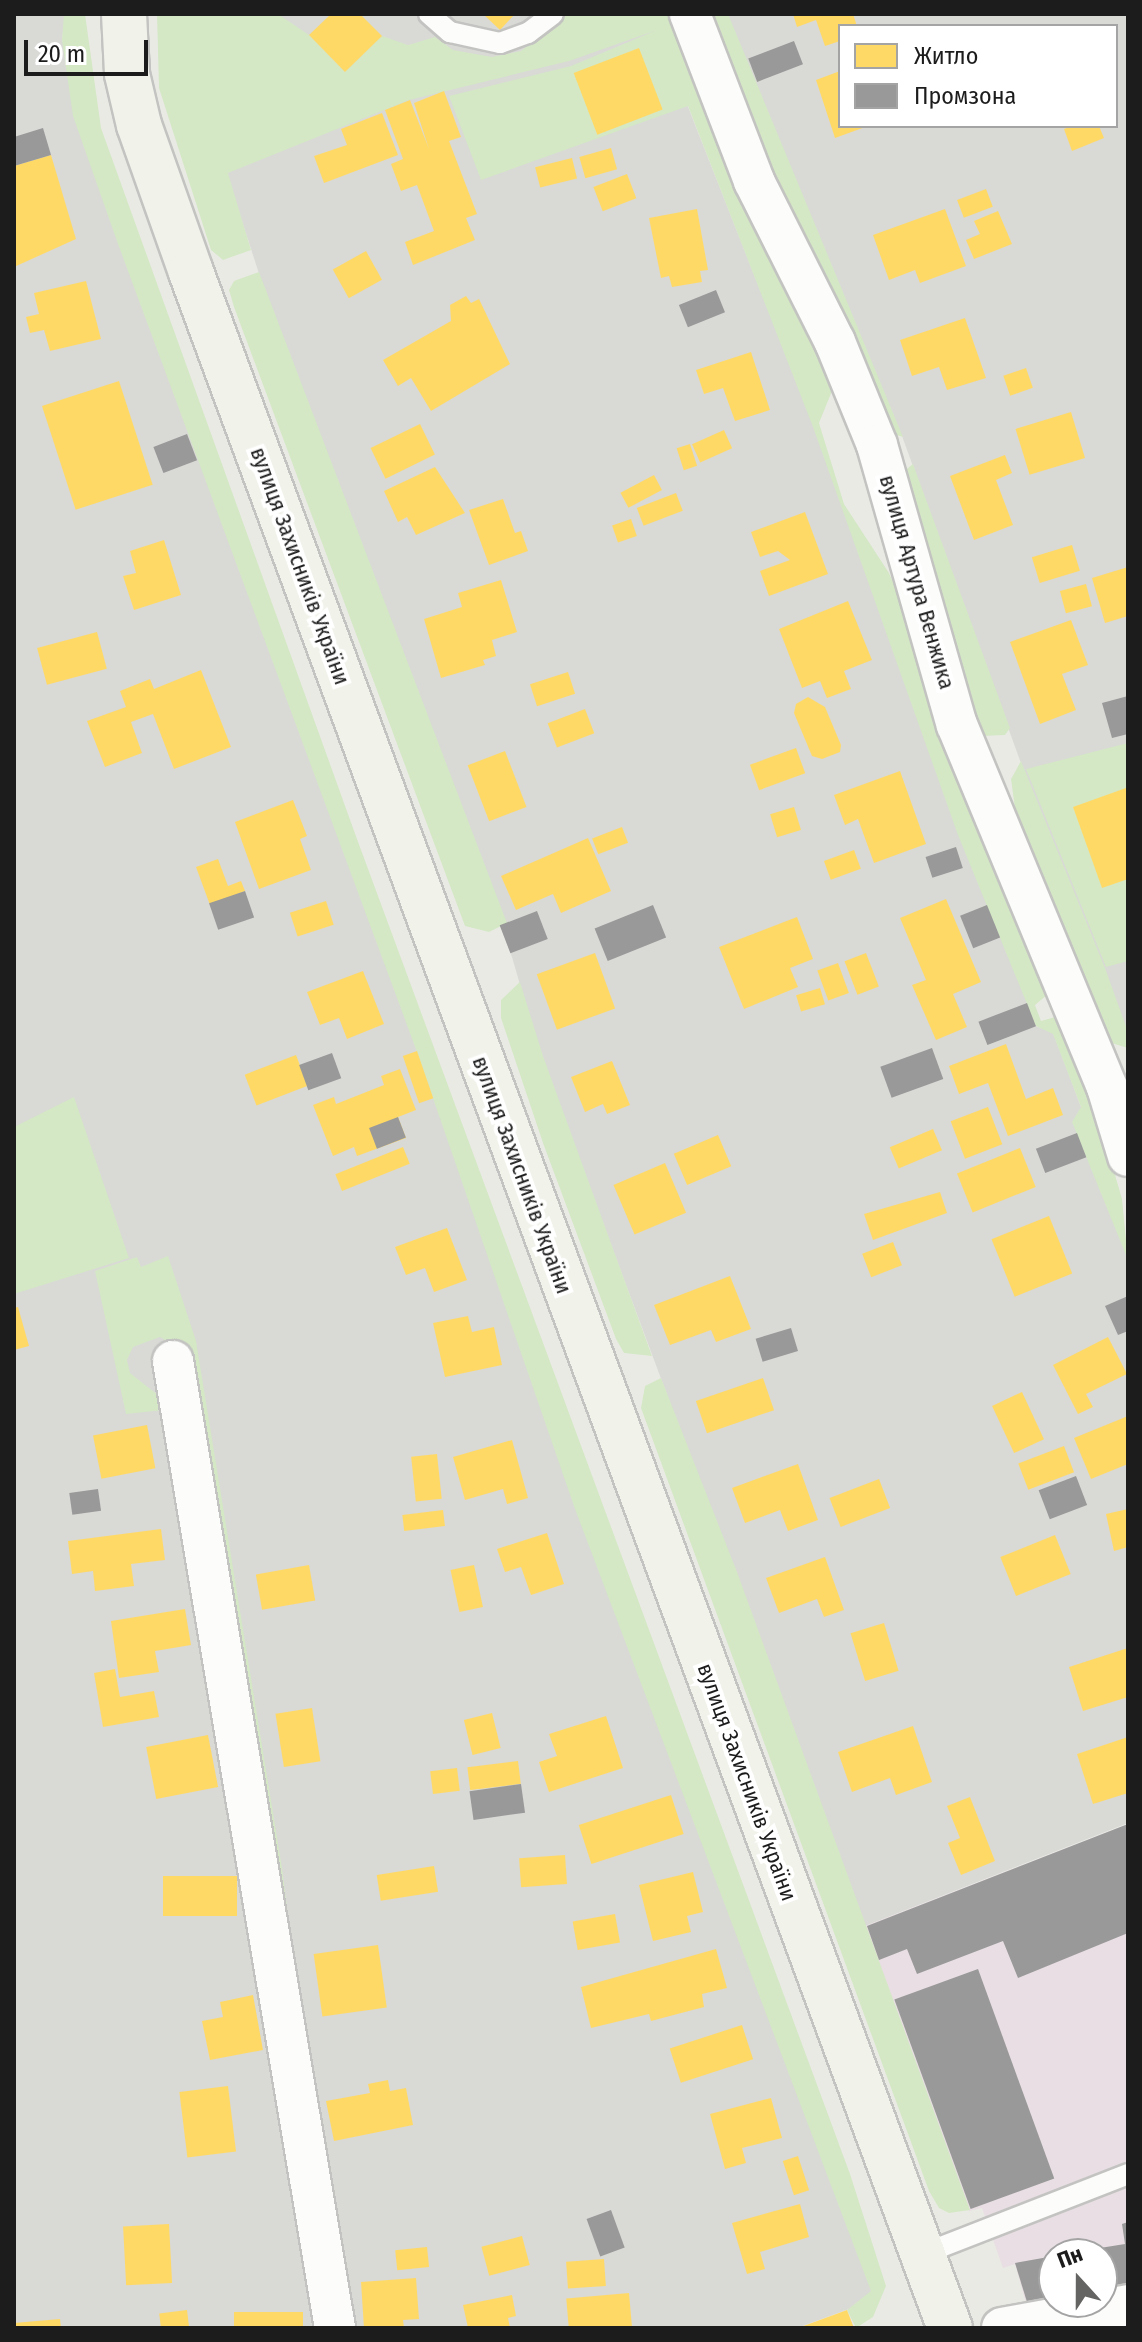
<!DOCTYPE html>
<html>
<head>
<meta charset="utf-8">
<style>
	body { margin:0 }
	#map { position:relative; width:1142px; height:2342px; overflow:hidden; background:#eaeae5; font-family:"Fira Sans Condensed",sans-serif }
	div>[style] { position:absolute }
	.residential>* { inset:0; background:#d9d9d6 }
	.industrial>* { inset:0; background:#e8dee3 }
	.grass>* { inset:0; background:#d4e8c5 }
	.homes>* { inset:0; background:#ffd966; transform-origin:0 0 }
	.industry>* { inset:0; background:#999; transform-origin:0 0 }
	.roads { filter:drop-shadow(2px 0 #c3c3c1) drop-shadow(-2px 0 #c3c3c1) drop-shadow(0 2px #c3c3c1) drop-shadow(0 -2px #c3c3c1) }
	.lane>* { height:20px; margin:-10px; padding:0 10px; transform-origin:10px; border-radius:10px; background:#fcfcfb }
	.street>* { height:40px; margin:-20px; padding:0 20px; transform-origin:20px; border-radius:20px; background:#fcfcfb }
	.secondary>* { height:44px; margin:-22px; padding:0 22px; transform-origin:22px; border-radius:22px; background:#f1f2ea }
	span { translate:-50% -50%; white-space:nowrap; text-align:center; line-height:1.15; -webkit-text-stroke:8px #fff; paint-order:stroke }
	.street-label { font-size:22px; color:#1c1c1c }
	.frame { position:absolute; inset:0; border:16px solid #1c1c1c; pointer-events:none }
	.legend { position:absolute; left:838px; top:24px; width:280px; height:104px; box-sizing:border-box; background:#fff; border:2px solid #a4a4a4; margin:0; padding:10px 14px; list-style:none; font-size:24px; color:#1c1c1c }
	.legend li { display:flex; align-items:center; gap:16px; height:40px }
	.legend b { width:40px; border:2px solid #a4a4a4 }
	.north { position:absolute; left:1038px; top:2238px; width:80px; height:80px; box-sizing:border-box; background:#fff; border:2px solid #a4a4a4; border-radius:50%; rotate:339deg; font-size:22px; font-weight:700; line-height:32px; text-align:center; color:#1c1c1c }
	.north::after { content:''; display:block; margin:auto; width:28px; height:36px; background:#646462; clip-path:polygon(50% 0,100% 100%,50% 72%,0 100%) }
	.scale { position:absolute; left:24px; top:40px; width:124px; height:36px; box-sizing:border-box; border:4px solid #1c1c1c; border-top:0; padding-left:10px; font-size:24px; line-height:28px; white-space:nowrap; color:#1c1c1c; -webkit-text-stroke:6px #fff; paint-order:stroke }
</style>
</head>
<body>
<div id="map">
	<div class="residential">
		<i style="clip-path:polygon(14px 14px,65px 14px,62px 40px,417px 1051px,685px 1793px,872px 2292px,849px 2309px,797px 2328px,14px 2328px)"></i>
		<i style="clip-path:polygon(191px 14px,640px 14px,659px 33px,814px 427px,1036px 1026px,1053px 1033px,1081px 1107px,1090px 1157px,1128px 1259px,1128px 1823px,865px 1926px,540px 1054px,512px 957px,279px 335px,212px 129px)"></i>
		<i style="clip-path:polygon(evenodd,727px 14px,1128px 14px,1128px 1034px,1022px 766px,902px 436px,727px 14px,840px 26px,1116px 26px,1116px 126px,840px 126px,840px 26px)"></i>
	</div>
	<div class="industrial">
		<i style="clip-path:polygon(1128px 1824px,1128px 2287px,1102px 2254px,1054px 2254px,1054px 2299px,1026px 2303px,1015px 2264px,1003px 2268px,982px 2208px,969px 2211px,865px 1926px)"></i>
	</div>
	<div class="grass">
		<i style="clip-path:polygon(64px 14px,85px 14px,101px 128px,357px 839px,850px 2174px,886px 2286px,873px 2317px,856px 2328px,847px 2310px,871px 2291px,575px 1509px,417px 1052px,118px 244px,73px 116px,62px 40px)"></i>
		<i style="clip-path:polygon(157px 14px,278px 14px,309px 35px,345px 72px,382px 36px,408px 45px,435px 37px,453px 50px,492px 57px,521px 51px,568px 14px,676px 14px,828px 372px,832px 391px,819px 423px,844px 504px,889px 573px,924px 654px,943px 749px,1045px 978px,1047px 995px,1035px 1005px,1041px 1021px,1055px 1017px,1063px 1022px,1089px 1085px,1122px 1199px,1128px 1260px,1072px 1122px,1081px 1107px,1053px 1034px,1036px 1026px,958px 835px,813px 427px,688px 106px,481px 180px,449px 96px,571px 66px,657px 30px,569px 61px,409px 100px,228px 173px,251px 250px,223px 260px,211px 250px,159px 88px)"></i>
		<i style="clip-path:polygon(704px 14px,728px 14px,903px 437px,890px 433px,787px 217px)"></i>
		<i style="clip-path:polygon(259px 272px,507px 923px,489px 932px,465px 926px,234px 307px,229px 290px,234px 281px)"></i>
		<i style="clip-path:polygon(913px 464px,1010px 728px,1005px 735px,982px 736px,970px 723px,903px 472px)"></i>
		<i style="clip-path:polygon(1128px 743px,1128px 961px,1106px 967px,1026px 769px)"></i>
		<i style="clip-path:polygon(1021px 761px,1105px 968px,1128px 1032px,1128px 1048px,1108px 1042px,1017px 823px,1011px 779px)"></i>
		<i style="clip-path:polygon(520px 982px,543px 1056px,652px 1356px,624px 1353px,616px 1339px,543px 1143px,501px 1018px,501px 1000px)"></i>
		<i style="clip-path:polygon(74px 1097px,129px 1258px,14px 1294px,14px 1127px)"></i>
		<i style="clip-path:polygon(168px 1256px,196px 1341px,282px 1868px,303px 2031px,181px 1349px,160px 1337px,133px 1347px,127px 1360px,130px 1373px,168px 1403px,164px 1410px,126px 1414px,95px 1271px,137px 1257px,141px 1267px)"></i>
		<i style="clip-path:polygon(661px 1378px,737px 1572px,970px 2210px,949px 2213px,939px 2208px,929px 2191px,641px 1408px,645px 1386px)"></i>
	</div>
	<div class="homes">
		<i style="clip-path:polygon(331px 14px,360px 14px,382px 36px,345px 72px,309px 35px)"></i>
		<i style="clip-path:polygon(483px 14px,515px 14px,500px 30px)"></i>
		<i style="clip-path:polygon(793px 14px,853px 14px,857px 26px,840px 26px,840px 41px,825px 46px,816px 20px,797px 27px)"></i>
		<i style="left:639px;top:48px;width:66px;height:70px;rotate:69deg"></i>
		<i style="clip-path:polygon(840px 71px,840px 126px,868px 126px,835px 138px,816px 80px)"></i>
		<i style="clip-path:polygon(444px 91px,461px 137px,449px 141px,477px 214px,466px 218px,475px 240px,413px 265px,405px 242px,434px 231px,417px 185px,401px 191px,391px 164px,403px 159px,385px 110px,410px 100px,429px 149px,414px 103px)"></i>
		<i style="clip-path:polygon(382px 113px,398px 155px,324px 183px,314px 156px,347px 145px,341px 129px)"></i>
		<i style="clip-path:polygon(1072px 126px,1099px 126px,1104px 138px,1072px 151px,1064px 129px)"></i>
		<i style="left:611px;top:148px;width:22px;height:33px;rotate:74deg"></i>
		<i style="clip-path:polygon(51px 155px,76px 239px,14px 267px,14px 166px)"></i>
		<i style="left:572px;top:158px;width:21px;height:38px;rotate:76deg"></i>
		<i style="left:627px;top:174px;width:26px;height:36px;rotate:69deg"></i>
		<i style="left:986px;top:189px;width:19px;height:31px;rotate:69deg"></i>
		<i style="clip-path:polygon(697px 209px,708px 270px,700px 271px,702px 282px,672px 287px,669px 276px,661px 278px,649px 218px)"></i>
		<i style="clip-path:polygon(945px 209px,966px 266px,920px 283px,915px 270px,889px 280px,873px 235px)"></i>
		<i style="clip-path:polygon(998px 211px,1012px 244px,974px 259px,966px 240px,980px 234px,974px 221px)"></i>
		<i style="left:366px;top:251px;width:33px;height:38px;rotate:61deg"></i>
		<i style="clip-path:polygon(86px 281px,101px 339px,50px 351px,44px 330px,30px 333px,26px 317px,39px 314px,34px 293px)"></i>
		<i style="clip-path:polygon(466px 296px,471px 303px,479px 299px,510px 364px,431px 411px,411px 378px,398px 386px,383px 360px,451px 321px,450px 305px)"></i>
		<i style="clip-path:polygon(965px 318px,986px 378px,947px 390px,939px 367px,912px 376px,900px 340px)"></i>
		<i style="clip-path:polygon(751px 352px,770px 410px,735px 421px,723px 388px,704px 394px,696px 370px)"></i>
		<i style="left:1026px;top:368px;width:21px;height:24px;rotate:71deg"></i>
		<i style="left:119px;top:381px;width:109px;height:81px;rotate:72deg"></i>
		<i style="left:1071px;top:412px;width:48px;height:58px;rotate:73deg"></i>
		<i style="left:420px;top:424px;width:34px;height:55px;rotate:64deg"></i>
		<i style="left:724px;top:430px;width:20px;height:35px;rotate:66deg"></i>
		<i style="left:690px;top:444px;width:23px;height:14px;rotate:72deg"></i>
		<i style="clip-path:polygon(1005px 455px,1012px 473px,996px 480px,1013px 525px,974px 540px,950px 476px)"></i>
		<i style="clip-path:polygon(435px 467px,465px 513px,416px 535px,407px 517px,398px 522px,384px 491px)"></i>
		<i style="left:654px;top:475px;width:17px;height:38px;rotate:62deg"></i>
		<i style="left:676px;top:493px;width:19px;height:42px;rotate:69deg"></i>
		<i style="clip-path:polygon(503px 499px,515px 533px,521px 531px,528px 551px,489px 565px,469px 510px)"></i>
		<i style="clip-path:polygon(805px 512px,828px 574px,769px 596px,760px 571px,790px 560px,778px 551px,760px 557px,751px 532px)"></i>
		<i style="left:631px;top:519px;width:18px;height:20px;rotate:71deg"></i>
		<i style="clip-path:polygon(164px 540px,181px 595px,134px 610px,123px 576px,136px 573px,130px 551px)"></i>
		<i style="left:1072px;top:545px;width:27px;height:42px;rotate:73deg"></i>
		<i style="clip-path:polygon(1128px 567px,1128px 616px,1105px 623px,1092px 578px)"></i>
		<i style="clip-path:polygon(501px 580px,517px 632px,492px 640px,496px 656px,483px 660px,485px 665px,441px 678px,424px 619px,462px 607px,458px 593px)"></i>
		<i style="left:1086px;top:584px;width:23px;height:27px;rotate:75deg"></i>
		<i style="clip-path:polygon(848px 601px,872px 660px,844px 671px,851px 689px,827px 698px,820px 681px,802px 688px,779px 629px)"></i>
		<i style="clip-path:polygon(1071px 620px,1088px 665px,1062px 674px,1076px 710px,1040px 724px,1010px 642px)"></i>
		<i style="left:97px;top:632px;width:38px;height:62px;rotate:75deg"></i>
		<i style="clip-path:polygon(201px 670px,231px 747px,174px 769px,153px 714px,131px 722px,142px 753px,105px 767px,87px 721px,126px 707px,120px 691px,150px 679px,154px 689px)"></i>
		<i style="left:568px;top:672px;width:23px;height:40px;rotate:72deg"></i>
		<i style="clip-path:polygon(808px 697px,825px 707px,841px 745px,840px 752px,822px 759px,812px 756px,794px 713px,796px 704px)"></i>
		<i style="left:585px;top:709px;width:26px;height:40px;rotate:69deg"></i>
		<i style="left:796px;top:748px;width:27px;height:49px;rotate:70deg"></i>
		<i style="left:505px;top:751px;width:60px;height:40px;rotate:69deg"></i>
		<i style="clip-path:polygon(900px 771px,926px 844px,874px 863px,858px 819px,845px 825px,834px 795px)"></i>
		<i style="clip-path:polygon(1126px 788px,1128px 879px,1102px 888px,1073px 807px)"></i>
		<i style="clip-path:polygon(293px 800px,307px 836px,300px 839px,311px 870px,259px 889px,235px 822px)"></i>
		<i style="left:794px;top:807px;width:24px;height:25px;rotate:73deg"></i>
		<i style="left:622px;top:827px;width:17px;height:32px;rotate:69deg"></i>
		<i style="clip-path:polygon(588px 838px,611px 891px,561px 913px,553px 894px,516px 910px,501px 876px)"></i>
		<i style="left:854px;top:850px;width:20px;height:32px;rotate:70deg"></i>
		<i style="clip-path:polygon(218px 859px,228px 886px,241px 881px,245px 891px,210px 905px,196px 867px)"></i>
		<i style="clip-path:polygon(946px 899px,981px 982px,953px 994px,967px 1027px,936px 1040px,912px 985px,926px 980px,900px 918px)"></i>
		<i style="left:326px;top:901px;width:25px;height:38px;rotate:72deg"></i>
		<i style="clip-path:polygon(797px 917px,813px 959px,790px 968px,798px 987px,744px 1009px,719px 947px)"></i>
		<i style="left:595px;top:953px;width:59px;height:62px;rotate:70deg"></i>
		<i style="left:866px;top:953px;width:36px;height:23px;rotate:69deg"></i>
		<i style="left:838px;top:963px;width:32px;height:22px;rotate:70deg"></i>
		<i style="clip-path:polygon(363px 971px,384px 1024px,347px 1039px,339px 1018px,320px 1025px,307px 992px)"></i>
		<i style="left:820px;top:988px;width:17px;height:25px;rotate:73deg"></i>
		<i style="clip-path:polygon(1006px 1044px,1026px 1099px,1053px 1088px,1063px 1115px,1008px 1136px,988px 1083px,959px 1094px,949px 1066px)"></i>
		<i style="left:417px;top:1051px;width:50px;height:15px;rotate:71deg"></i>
		<i style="left:296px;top:1055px;width:33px;height:55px;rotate:69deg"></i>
		<i style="clip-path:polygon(612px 1061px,630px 1105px,607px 1114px,603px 1104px,585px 1112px,571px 1077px)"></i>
		<i style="clip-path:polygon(400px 1069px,416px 1110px,398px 1117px,406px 1138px,357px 1156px,354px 1147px,333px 1156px,313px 1105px,334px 1097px,336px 1104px,384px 1085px,381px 1076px)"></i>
		<i style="left:988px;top:1107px;width:40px;height:40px;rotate:69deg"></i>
		<i style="left:933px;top:1129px;width:23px;height:47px;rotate:67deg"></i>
		<i style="left:718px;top:1135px;width:34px;height:48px;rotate:67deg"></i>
		<i style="left:403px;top:1147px;width:18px;height:73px;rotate:68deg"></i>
		<i style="left:1020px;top:1148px;width:42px;height:68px;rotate:68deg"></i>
		<i style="left:665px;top:1163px;width:54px;height:56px;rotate:67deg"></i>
		<i style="clip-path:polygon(940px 1192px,947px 1213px,873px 1240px,864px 1214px)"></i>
		<i style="left:1049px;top:1216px;width:62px;height:62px;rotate:68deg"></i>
		<i style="clip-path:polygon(447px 1228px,467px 1280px,434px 1292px,425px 1268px,406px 1275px,395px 1247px)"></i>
		<i style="left:893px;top:1242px;width:25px;height:33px;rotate:69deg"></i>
		<i style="clip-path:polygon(730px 1276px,751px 1329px,716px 1342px,711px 1330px,670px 1345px,654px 1305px)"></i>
		<i style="clip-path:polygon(18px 1307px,29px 1346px,14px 1350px,14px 1308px)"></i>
		<i style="clip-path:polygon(468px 1316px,472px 1332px,494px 1327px,502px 1365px,445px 1377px,433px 1323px)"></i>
		<i style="clip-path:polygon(1108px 1337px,1127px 1374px,1086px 1394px,1093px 1407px,1078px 1414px,1053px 1365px)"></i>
		<i style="left:763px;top:1378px;width:34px;height:71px;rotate:71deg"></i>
		<i style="left:1022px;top:1392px;width:52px;height:33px;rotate:65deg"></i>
		<i style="clip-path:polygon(1128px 1416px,1128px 1464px,1091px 1479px,1074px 1438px)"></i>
		<i style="left:147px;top:1425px;width:44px;height:55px;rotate:79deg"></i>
		<i style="clip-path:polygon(512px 1440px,528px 1498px,507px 1504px,503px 1489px,465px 1500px,453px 1457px)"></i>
		<i style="left:1064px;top:1446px;width:28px;height:49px;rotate:69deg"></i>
		<i style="left:437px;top:1454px;width:45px;height:26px;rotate:84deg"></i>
		<i style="clip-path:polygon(798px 1464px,818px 1520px,788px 1531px,780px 1510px,745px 1523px,732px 1488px)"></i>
		<i style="left:879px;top:1479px;width:31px;height:53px;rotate:69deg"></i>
		<i style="clip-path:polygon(1128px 1509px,1128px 1547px,1114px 1551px,1106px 1514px)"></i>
		<i style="left:443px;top:1510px;width:16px;height:41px;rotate:83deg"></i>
		<i style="clip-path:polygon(161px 1529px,165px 1560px,131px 1564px,134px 1586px,95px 1591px,93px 1571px,72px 1574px,68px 1541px)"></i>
		<i style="clip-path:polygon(547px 1533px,564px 1584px,531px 1595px,521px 1567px,505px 1572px,497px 1549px)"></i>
		<i style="left:1055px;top:1535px;width:42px;height:59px;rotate:68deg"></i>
		<i style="clip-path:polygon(825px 1557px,844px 1610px,824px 1617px,817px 1599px,779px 1613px,766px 1578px)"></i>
		<i style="left:309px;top:1565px;width:36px;height:54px;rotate:80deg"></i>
		<i style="left:474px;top:1565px;width:43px;height:24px;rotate:78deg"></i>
		<i style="clip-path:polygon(185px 1609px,191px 1645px,155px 1651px,159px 1672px,119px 1678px,111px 1621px)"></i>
		<i style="left:884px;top:1623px;width:50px;height:35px;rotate:73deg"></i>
		<i style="clip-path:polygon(1128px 1648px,1128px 1697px,1083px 1711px,1069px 1667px)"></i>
		<i style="clip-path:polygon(115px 1669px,120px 1697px,154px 1691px,159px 1717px,103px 1727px,94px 1673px)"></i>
		<i style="left:312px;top:1708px;width:54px;height:37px;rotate:81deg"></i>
		<i style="left:492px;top:1713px;width:36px;height:29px;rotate:76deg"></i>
		<i style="clip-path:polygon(606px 1716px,623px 1768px,549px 1792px,539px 1762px,557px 1756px,549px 1734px)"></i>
		<i style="clip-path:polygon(913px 1726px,932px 1782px,896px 1795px,890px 1778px,852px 1792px,838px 1752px)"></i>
		<i style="left:208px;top:1735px;width:53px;height:63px;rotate:79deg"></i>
		<i style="clip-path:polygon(1128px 1737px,1128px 1793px,1093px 1804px,1077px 1754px)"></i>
		<i style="left:518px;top:1761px;width:23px;height:51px;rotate:83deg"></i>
		<i style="left:457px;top:1768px;width:23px;height:27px;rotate:83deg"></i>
		<i style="left:671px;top:1795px;width:41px;height:97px;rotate:72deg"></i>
		<i style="clip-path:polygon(970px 1797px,995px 1861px,961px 1875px,948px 1843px,960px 1838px,947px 1806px)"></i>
		<i style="left:565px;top:1855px;width:29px;height:46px;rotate:86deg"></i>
		<i style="left:434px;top:1866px;width:26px;height:58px;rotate:81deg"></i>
		<i style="clip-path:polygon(693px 1872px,703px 1912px,687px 1916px,691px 1932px,653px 1941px,639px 1885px)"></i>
		<i style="left:163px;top:1876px;width:74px;height:40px"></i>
		<i style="left:615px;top:1914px;width:29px;height:43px;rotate:80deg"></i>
		<i style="left:378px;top:1945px;width:63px;height:65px;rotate:82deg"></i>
		<i style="clip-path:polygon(716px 1949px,727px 1988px,702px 1994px,704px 2007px,651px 2021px,649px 2014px,591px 2028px,581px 1987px)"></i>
		<i style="clip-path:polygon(253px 1995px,263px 2050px,210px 2060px,202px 2021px,223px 2017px,220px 2002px)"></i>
		<i style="left:742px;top:2025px;width:36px;height:76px;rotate:72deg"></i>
		<i style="clip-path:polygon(388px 2080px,390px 2091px,406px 2088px,413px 2125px,334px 2141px,326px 2101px,370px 2093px,368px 2084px)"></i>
		<i style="left:228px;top:2086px;width:66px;height:49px;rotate:83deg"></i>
		<i style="clip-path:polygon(771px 2098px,782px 2138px,742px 2148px,746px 2163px,725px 2169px,710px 2114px)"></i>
		<i style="left:798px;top:2156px;width:36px;height:16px;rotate:72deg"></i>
		<i style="clip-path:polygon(800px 2204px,809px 2237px,760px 2252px,765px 2269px,747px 2274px,732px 2223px)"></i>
		<i style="left:169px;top:2224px;width:59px;height:46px;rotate:87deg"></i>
		<i style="left:522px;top:2236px;width:30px;height:42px;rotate:75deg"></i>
		<i style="left:427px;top:2247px;width:20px;height:32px;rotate:84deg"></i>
		<i style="left:604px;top:2259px;width:27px;height:38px;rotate:86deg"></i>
		<i style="clip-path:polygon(416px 2278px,419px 2319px,403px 2320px,404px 2328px,364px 2328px,361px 2282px)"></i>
		<i style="left:629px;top:2293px;width:35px;height:63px;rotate:85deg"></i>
		<i style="clip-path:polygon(512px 2295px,516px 2316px,508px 2318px,510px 2328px,468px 2328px,463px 2305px)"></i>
		<i style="left:187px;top:2310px;width:16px;height:28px;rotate:83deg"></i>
		<i style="clip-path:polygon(847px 2310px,854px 2328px,798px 2328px)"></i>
		<i style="left:303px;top:2312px;width:16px;height:69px;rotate:90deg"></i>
		<i style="clip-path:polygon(60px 2319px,61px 2328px,14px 2328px,14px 2323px)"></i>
	</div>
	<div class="industry">
		<i style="left:794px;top:41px;width:25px;height:49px;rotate:69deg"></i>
		<i style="clip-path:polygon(43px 128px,51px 155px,14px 166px,14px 137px)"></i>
		<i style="left:716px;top:290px;width:24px;height:40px;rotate:68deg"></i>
		<i style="left:187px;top:434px;width:28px;height:36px;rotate:69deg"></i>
		<i style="clip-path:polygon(1128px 696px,1128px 734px,1112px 738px,1102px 703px)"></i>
		<i style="left:956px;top:847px;width:22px;height:32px;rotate:72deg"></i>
		<i style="left:245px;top:891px;width:28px;height:38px;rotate:71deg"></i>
		<i style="left:653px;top:905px;width:35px;height:63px;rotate:68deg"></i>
		<i style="left:987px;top:905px;width:35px;height:29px;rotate:68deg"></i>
		<i style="left:537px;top:911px;width:30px;height:40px;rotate:69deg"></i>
		<i style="left:1027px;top:1003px;width:25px;height:52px;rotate:69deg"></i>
		<i style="left:932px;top:1048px;width:33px;height:55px;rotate:70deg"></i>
		<i style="left:332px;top:1053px;width:27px;height:35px;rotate:70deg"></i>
		<i style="left:398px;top:1117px;width:22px;height:31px;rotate:69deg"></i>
		<i style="left:1077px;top:1133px;width:26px;height:44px;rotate:69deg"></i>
		<i style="clip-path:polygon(1128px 1296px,1128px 1331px,1118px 1335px,1105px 1306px)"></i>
		<i style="left:791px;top:1328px;width:24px;height:37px;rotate:73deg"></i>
		<i style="left:1076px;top:1476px;width:31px;height:40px;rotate:69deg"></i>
		<i style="left:98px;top:1489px;width:22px;height:29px;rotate:82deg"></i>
		<i style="left:521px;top:1784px;width:29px;height:52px;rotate:82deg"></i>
		<i style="clip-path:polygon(1128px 1824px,1128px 1933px,1018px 1978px,1003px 1941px,917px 1974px,907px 1949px,879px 1960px,867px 1926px)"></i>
		<i style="left:978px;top:1969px;width:223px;height:89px;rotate:70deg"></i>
		<i style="left:611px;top:2210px;width:40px;height:26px;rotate:70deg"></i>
		<i style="clip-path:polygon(1128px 2222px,1128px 2286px,1102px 2290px,1102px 2254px,1075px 2252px,1125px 2244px,1122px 2224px)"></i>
		<i style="clip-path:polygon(1054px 2256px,1054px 2298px,1027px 2302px,1015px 2263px)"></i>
	</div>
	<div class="roads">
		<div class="lane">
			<i style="left:429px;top:14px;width:28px;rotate:41deg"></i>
			<i style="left:450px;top:32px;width:51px;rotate:12.4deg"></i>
			<i style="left:500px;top:43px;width:30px;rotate:-20deg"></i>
			<i style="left:528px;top:33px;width:31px;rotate:-37deg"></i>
			<i style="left:923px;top:2254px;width:220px;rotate:-21.3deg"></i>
		</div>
		<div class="street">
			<i style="left:690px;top:14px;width:179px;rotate:69deg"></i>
			<i style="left:754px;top:181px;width:180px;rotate:63.3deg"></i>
			<i style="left:835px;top:342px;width:111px;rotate:67.8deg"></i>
			<i style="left:877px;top:445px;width:291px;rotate:74.1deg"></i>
			<i style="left:957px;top:725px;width:392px;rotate:67.5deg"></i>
			<i style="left:1107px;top:1087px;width:72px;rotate:73.1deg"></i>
			<i style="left:173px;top:1361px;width:980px;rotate:80.49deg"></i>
			<i style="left:1002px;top:2328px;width:128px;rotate:-10.3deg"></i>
		</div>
		<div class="secondary">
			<i style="left:124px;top:14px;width:60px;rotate:87.1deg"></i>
			<i style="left:127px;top:74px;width:52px;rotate:76.8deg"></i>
			<i style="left:139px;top:125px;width:156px;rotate:70.5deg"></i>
			<i style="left:191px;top:272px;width:2192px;rotate:69.74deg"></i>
		</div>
	</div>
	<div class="street-label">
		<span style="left:300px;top:566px;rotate:70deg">вулиця Захисників України</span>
		<span style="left:917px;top:582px;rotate:74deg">вулиця Артура Венжика</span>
		<span style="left:522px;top:1175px;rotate:70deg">вулиця Захисників України</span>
		<span style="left:747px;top:1782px;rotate:70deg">вулиця Захисників України</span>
	</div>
	<div class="frame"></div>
	<ul class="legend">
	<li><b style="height:22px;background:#ffd966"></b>Житло</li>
	<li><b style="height:22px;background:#999"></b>Промзона</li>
	</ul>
	<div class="north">Пн</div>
	<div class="scale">20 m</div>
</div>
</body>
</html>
